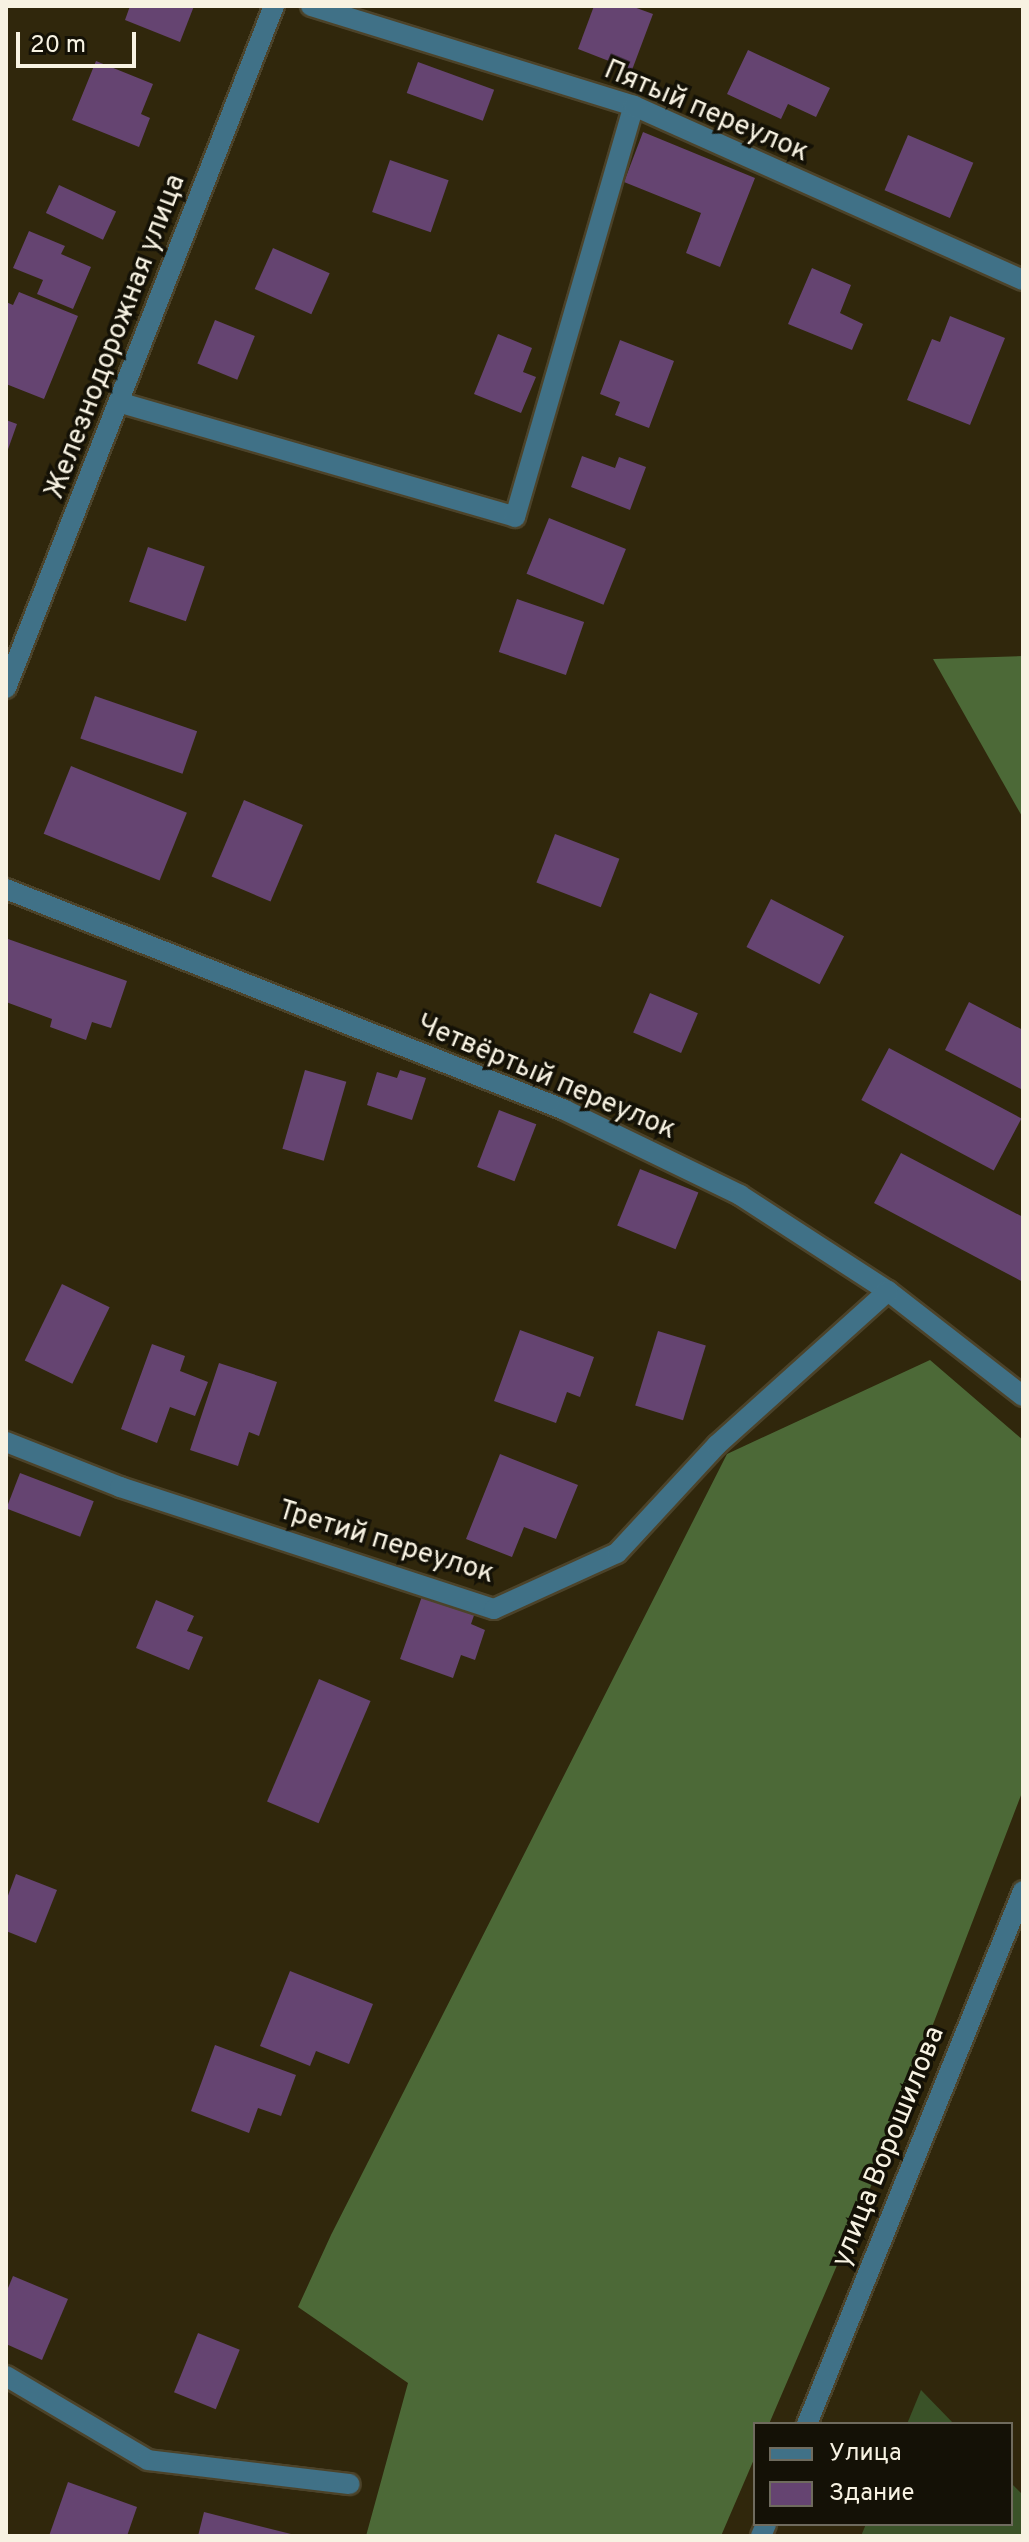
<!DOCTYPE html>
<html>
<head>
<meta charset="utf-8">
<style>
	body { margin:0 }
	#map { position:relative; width:1029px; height:2542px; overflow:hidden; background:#30270c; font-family:Overpass,sans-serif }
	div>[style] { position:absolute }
	.green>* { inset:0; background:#3a5228 }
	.forest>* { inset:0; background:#4c6937 }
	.building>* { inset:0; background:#654471; transform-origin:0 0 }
	.roads { filter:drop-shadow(2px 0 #4c432a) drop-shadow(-2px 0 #4c432a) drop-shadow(0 2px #4c432a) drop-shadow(0 -2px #4c432a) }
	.service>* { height:20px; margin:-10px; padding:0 10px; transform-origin:10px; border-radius:10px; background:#407187 }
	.minor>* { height:20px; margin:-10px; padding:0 10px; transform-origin:10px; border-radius:10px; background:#407187 }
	span { translate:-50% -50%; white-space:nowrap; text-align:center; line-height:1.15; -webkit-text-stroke:7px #141106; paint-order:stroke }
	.street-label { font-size:28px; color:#f7f2e2 }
	.frame { position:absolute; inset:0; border:8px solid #f7f2e2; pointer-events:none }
	.legend { position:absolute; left:753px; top:2422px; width:260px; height:104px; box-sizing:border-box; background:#141106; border:2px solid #6f6b5e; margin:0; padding:10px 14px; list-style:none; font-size:24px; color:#f7f2e2 }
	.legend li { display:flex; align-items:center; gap:16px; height:40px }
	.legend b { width:40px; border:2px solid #6f6b5e }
	.scale { position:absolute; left:16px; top:32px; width:120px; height:36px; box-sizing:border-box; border:4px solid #f7f2e2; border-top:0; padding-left:10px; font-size:24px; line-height:28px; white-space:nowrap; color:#f7f2e2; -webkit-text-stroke:6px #141106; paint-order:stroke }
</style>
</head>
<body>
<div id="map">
	<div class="green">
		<i style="clip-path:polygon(921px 2390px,954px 2424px,907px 2424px)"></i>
		<i style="clip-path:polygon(1011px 2483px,1023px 2495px,1023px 2536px,861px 2536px,866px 2524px,1011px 2524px)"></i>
	</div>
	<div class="forest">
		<i style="clip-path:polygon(1023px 656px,1023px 818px,933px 659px)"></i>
		<i style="clip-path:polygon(930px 1360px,1023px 1440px,1023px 1790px,871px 2186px,769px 2424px,755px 2424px,755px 2457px,721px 2536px,366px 2536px,408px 2383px,298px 2307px,331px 2235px,727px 1454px)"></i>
	</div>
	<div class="building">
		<i style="clip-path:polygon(130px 6px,194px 6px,180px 42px,125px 20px)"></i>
		<i style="clip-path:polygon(594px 6px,631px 6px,653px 14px,632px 70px,578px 49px)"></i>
		<i style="clip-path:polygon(748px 50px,830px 88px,816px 117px,788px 104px,781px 119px,727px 94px)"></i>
		<i style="clip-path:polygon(96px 61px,153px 84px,141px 114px,150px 118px,139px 147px,72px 120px)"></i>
		<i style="left:418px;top:62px;width:81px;height:33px;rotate:20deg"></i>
		<i style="clip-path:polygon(643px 132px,755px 178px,720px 267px,686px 253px,701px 213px,624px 182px)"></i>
		<i style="left:908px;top:135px;width:71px;height:60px;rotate:23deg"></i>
		<i style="left:390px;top:160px;width:62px;height:55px;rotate:19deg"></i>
		<i style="left:59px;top:185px;width:63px;height:31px;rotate:25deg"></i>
		<i style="clip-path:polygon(29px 231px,65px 246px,61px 254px,91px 267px,73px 309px,37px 294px,43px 280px,13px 268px)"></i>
		<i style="left:273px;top:248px;width:62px;height:45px;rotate:24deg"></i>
		<i style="clip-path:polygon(812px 268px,851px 285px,840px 313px,863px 324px,852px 350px,788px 324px)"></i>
		<i style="clip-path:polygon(19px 292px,78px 316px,44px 399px,6px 384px,6px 302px,13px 305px)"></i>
		<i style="clip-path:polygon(950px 316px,1005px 338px,970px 425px,907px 400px,932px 339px,940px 342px)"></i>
		<i style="left:215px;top:320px;width:43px;height:47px;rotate:22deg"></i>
		<i style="clip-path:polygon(498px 334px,532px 348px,523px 372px,536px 377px,521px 413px,474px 394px)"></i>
		<i style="clip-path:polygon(620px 340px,674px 361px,649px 428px,615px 415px,620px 402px,600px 394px)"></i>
		<i style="clip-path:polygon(6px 420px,17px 424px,6px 455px)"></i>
		<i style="clip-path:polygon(582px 456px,615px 468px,619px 457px,646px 467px,630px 510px,571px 487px)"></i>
		<i style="left:549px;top:518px;width:83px;height:60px;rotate:22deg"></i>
		<i style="left:148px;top:547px;width:60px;height:58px;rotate:19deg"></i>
		<i style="left:517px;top:599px;width:71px;height:56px;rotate:19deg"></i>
		<i style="left:95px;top:696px;width:108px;height:45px;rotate:19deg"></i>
		<i style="left:71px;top:766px;width:125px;height:73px;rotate:22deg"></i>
		<i style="left:244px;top:800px;width:64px;height:83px;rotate:23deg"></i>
		<i style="left:555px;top:834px;width:69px;height:52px;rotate:21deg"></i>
		<i style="left:771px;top:899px;width:82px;height:54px;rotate:27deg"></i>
		<i style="clip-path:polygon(8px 939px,127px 981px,111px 1028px,92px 1022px,86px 1040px,50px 1027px,52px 1019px,6px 1002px)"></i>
		<i style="left:650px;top:993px;width:52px;height:43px;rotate:23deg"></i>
		<i style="clip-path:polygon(969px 1002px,1023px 1030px,1023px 1090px,945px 1050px)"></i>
		<i style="left:889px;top:1048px;width:150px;height:59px;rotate:28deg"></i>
		<i style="left:305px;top:1070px;width:43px;height:82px;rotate:16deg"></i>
		<i style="clip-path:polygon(400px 1070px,426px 1078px,412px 1120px,367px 1105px,377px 1072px,397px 1078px)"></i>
		<i style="left:499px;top:1110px;width:40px;height:61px;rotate:21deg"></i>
		<i style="clip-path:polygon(901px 1153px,1023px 1217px,1023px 1282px,874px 1203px)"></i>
		<i style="left:640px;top:1169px;width:63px;height:61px;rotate:22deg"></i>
		<i style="left:62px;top:1284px;width:53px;height:85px;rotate:26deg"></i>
		<i style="clip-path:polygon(520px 1330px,594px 1357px,580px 1397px,567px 1392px,556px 1423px,494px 1401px)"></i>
		<i style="left:658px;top:1331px;width:50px;height:78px;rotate:17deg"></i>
		<i style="clip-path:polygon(152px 1344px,185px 1356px,180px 1371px,208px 1382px,195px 1416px,170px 1407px,157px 1443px,121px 1429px)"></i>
		<i style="clip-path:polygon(219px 1363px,277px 1382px,259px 1436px,249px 1432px,238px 1466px,190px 1450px)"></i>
		<i style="clip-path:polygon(500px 1454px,578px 1485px,556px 1539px,524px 1527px,512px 1557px,466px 1539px)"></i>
		<i style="left:20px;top:1473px;width:79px;height:38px;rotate:21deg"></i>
		<i style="clip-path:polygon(427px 1582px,479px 1601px,471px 1624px,485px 1630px,475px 1660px,461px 1655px,453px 1678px,400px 1659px)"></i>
		<i style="clip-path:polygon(156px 1600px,194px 1616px,187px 1631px,203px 1637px,189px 1670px,136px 1648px)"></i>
		<i style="left:319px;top:1679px;width:56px;height:133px;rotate:23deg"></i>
		<i style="clip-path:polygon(16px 1874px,57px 1890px,36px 1943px,6px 1931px,6px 1901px)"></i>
		<i style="clip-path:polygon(290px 1971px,373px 2004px,349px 2064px,316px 2051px,310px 2066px,260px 2046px)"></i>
		<i style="clip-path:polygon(215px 2045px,296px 2075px,281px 2116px,258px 2108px,249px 2133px,191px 2111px)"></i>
		<i style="clip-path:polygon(13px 2276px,68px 2299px,42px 2360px,6px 2344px,6px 2293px)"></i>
		<i style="left:198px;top:2333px;width:45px;height:64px;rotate:22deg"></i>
		<i style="clip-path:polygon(68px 2482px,137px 2507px,127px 2536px,49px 2536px)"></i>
		<i style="clip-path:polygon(204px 2512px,295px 2535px,295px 2536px,198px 2536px)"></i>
	</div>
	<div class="roads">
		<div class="service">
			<i style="left:121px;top:403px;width:410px;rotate:16.1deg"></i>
			<i style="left:515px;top:517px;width:428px;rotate:-73.9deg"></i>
		</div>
		<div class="minor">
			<i style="left:311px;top:6px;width:338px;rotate:17.2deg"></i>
			<i style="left:634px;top:106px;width:426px;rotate:24.1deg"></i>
			<i style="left:6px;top:688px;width:733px;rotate:-68.55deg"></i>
			<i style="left:6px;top:889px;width:601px;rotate:21.57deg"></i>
			<i style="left:565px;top:1110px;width:195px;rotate:25.9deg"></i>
			<i style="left:740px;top:1195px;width:176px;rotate:33deg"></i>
			<i style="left:888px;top:1291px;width:171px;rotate:37.9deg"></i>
			<i style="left:6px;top:1442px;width:123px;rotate:21.5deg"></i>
			<i style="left:120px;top:1487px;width:393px;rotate:18.1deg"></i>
			<i style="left:494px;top:1609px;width:135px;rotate:-24.5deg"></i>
			<i style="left:617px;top:1553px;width:147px;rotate:-47.2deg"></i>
			<i style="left:717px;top:1445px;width:230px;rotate:-42deg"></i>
			<i style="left:6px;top:2376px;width:165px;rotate:30.6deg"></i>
			<i style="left:148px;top:2460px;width:203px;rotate:6.8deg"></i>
			<i style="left:807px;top:2424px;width:575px;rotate:-67.94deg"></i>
			<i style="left:761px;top:2536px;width:13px;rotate:-67deg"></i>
		</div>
	</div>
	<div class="street-label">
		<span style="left:706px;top:112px;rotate:23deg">Пятый переулок</span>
		<span style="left:116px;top:337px;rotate:-69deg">Железнодорожная улица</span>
		<span style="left:546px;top:1078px;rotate:23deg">Четвёртый переулок</span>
		<span style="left:386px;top:1543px;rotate:17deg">Третий переулок</span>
		<span style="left:889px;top:2147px;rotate:-68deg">улица Ворошилова</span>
	</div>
	<div class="frame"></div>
	<ul class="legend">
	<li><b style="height:10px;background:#407187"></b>Улица</li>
	<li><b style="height:22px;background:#654471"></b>Здание</li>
	</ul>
	<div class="scale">20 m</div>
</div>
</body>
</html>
